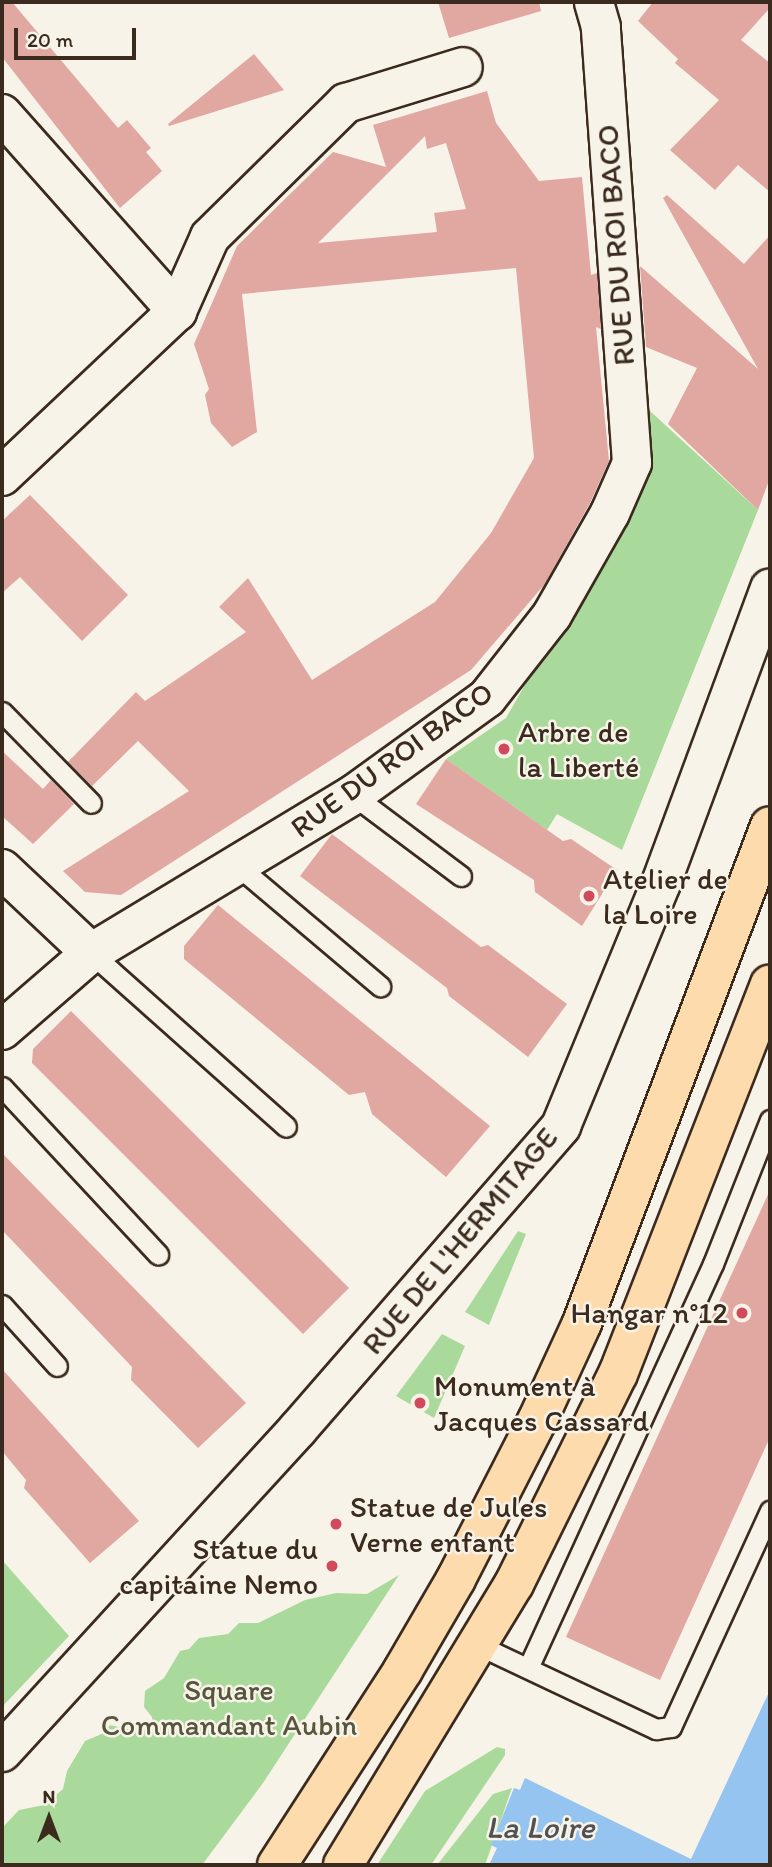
<!DOCTYPE html>
<html>
<head>
<meta charset="utf-8">
<style>
	body { margin:0 }
	#map { position:relative; width:772px; height:1867px; overflow:hidden; background:#f7f3e8; font-family:Itim,sans-serif }
	div>[style] { position:absolute }
	.green>* { inset:0; background:#aada9b }
	.water>* { inset:0; background:#94c4ef }
	.building>* { inset:0; background:#e1a7a1 }
	.roads { filter:drop-shadow(2px 0 #3b2a1e) drop-shadow(-2px 0 #3b2a1e) drop-shadow(0 2px #3b2a1e) drop-shadow(0 -2px #3b2a1e) }
	.service>* { height:19px; margin:-9.5px; padding:0 9.5px; transform-origin:9.5px; border-radius:9.5px; background:#f7f3e8 }
	.minor>* { height:38px; margin:-19px; padding:0 19px; transform-origin:19px; border-radius:19px; background:#f7f3e8 }
	.primary>* { height:38px; margin:-19px; padding:0 19px; transform-origin:19px; border-radius:19px; background:#fedbac }
	.dots>* { width:19px; height:19px; translate:-50% -50%; box-sizing:border-box; border:4px solid #f7f3e8; border-radius:50% }
	span { translate:-50% -50%; white-space:nowrap; text-align:center; line-height:1.15; -webkit-text-stroke:5px #f7f3e8; paint-order:stroke }
	.street-label { font-size:30px; color:#3b2a1e }
	.poi-label { font-size:30px; color:#3b2a1e }
	.left { translate:0 -50%; text-align:left }
	.right { translate:-100% -50%; text-align:right }
	.park-label { font-size:30px; color:#57563d }
	.water-label { font-size:32px; color:#515052; font-style:italic }
	.frame { position:absolute; inset:0; border:4px solid #3b2a1e; pointer-events:none }
	.north { position:absolute; left:14px; top:1783px; width:70px; height:70px; -webkit-text-stroke:5px #f7f3e8; paint-order:stroke; rotate:0deg; font-size:19px; font-weight:700; line-height:28px; text-align:center; color:#3b2a1e }
	.north::after { content:''; display:block; margin:auto; width:24px; height:32px; background:#3b2a1e; clip-path:polygon(50% 0,100% 100%,50% 72%,0 100%) }
	.scale { position:absolute; left:14px; top:28px; width:122px; height:32px; box-sizing:border-box; border:4px solid #3b2a1e; border-top:0; padding-left:9px; font-size:21px; line-height:24px; white-space:nowrap; color:#3b2a1e; -webkit-text-stroke:5px #f7f3e8; paint-order:stroke }
</style>
</head>
<body>
<div id="map">
	<div class="green">
		<i style="clip-path:polygon(650px 411px,758px 510px,622px 850px,557px 814px,547px 830px,446px 759px,506px 718px,650px 466px)"></i>
		<i style="clip-path:polygon(518px 1231px,526px 1234px,489px 1325px,465px 1312px)"></i>
		<i style="clip-path:polygon(442px 1334px,465px 1346px,434px 1418px,396px 1396px)"></i>
		<i style="clip-path:polygon(2px 1560px,69px 1636px,2px 1707px)"></i>
		<i style="clip-path:polygon(399px 1575px,263px 1783px,202px 1865px,2px 1865px,2px 1828px,19px 1810px,44px 1805px,63px 1789px,67px 1771px,85px 1741px,104px 1733px,110px 1725px,136px 1731px,153px 1728px,152px 1717px,144px 1707px,145px 1691px,164px 1678px,180px 1651px,189px 1649px,199px 1638px,228px 1634px,239px 1623px,258px 1623px,305px 1600px,336px 1593px,367px 1594px)"></i>
		<i style="clip-path:polygon(497px 1747px,505px 1749px,505px 1755px,431px 1865px,377px 1865px,425px 1791px)"></i>
		<i style="clip-path:polygon(512px 1788px,485px 1865px,437px 1865px,493px 1794px)"></i>
	</div>
	<div class="water">
		<i style="clip-path:polygon(770px 1690px,770px 1865px,489px 1865px,497px 1848px,491px 1845px,514px 1788px,520px 1790px,525px 1778px,691px 1859px)"></i>
	</div>
	<div class="building">
		<i style="clip-path:polygon(2px 2px,12px 2px,118px 128px,127px 120px,151px 148px,146px 152px,162px 171px,120px 208px,2px 57px)"></i>
		<i style="clip-path:polygon(438px 2px,539px 2px,541px 11px,449px 38px)"></i>
		<i style="clip-path:polygon(653px 2px,770px 2px,770px 8px,741px 40px,770px 63px,770px 192px,738px 165px,715px 190px,670px 150px,719px 100px,675px 63px,678px 59px,638px 21px)"></i>
		<i style="clip-path:polygon(254px 54px,284px 90px,169px 126px,168px 124px)"></i>
		<i style="clip-path:polygon(evenodd,487px 91px,496px 123px,539px 181px,582px 177px,591px 275px,597px 273px,601px 329px,596px 327px,609px 461px,590px 503px,544px 585px,471px 670px,121px 895px,85px 892px,63px 871px,189px 791px,138px 741px,92px 786px,68px 762px,136px 692px,145px 701px,246px 632px,219px 607px,248px 578px,312px 680px,435px 602px,491px 533px,534px 458px,516px 268px,242px 294px,257px 432px,232px 447px,211px 423px,205px 395px,209px 389px,194px 344px,237px 246px,333px 152px,386px 167px,373px 125px,487px 91px,425px 136px,427px 149px,446px 143px,466px 209px,434px 213px,437px 232px,318px 243px,425px 136px)"></i>
		<i style="clip-path:polygon(667px 195px,744px 264px,770px 235px,770px 478px,758px 510px,668px 424px,697px 368px,646px 347px,640px 266px,758px 369px,663px 198px)"></i>
		<i style="clip-path:polygon(30px 495px,128px 595px,82px 641px,20px 577px,2px 593px,2px 521px)"></i>
		<i style="clip-path:polygon(2px 751px,43px 789px,51px 780px,74px 804px,33px 844px,2px 816px)"></i>
		<i style="clip-path:polygon(446px 759px,563px 841px,571px 839px,617px 870px,582px 926px,535px 892px,534px 880px,416px 804px)"></i>
		<i style="clip-path:polygon(332px 834px,481px 947px,488px 945px,567px 1004px,528px 1057px,449px 996px,447px 988px,300px 876px)"></i>
		<i style="clip-path:polygon(218px 905px,490px 1126px,446px 1177px,372px 1114px,365px 1092px,349px 1095px,184px 959px,184px 946px)"></i>
		<i style="clip-path:polygon(71px 1011px,349px 1288px,303px 1334px,32px 1063px,33px 1049px)"></i>
		<i style="clip-path:polygon(2px 1153px,246px 1403px,198px 1448px,131px 1380px,132px 1367px,2px 1230px)"></i>
		<i style="clip-path:polygon(770px 1190px,770px 1437px,660px 1680px,566px 1637px)"></i>
		<i style="clip-path:polygon(2px 1369px,139px 1521px,90px 1563px,24px 1488px,26px 1480px,2px 1451px)"></i>
	</div>
	<div class="roads">
		<div class="service">
			<i style="left:2px;top:712px;width:127px;rotate:45.6deg"></i>
			<i style="left:353px;top:795px;width:135px;rotate:36.9deg"></i>
			<i style="left:239px;top:867px;width:185px;rotate:40.2deg"></i>
			<i style="left:91px;top:953px;width:261px;rotate:41.7deg"></i>
			<i style="left:2px;top:1087px;width:229px;rotate:47deg"></i>
			<i style="left:2px;top:1305px;width:82px;rotate:48deg"></i>
			<i style="left:478px;top:1645px;width:197px;rotate:25.3deg"></i>
			<i style="left:656px;top:1729px;width:15px;rotate:-8deg"></i>
			<i style="left:671px;top:1727px;width:238px;rotate:-65.4deg"></i>
			<i style="left:528px;top:1668px;width:444px;rotate:-65.4deg"></i>
			<i style="left:713px;top:1264px;width:155px;rotate:-68.4deg"></i>
		</div>
		<div class="minor">
			<i style="left:2px;top:114px;width:264px;rotate:48.4deg"></i>
			<i style="left:2px;top:476px;width:241px;rotate:-43.3deg"></i>
			<i style="left:177px;top:311px;width:81px;rotate:-66deg"></i>
			<i style="left:210px;top:237px;width:191px;rotate:-44.6deg"></i>
			<i style="left:346px;top:103px;width:122px;rotate:-17.1deg"></i>
			<i style="left:2px;top:869px;width:122px;rotate:43.3deg"></i>
			<i style="left:2px;top:1030px;width:118px;rotate:-40.9deg"></i>
			<i style="left:91px;top:953px;width:306px;rotate:-31.1deg"></i>
			<i style="left:353px;top:795px;width:165px;rotate:-35.9deg"></i>
			<i style="left:487px;top:698px;width:105px;rotate:-51.9deg"></i>
			<i style="left:552px;top:615px;width:117px;rotate:-60.4deg"></i>
			<i style="left:610px;top:513px;width:55px;rotate:-66.3deg"></i>
			<i style="left:632px;top:463px;width:437px;rotate:-94.1deg"></i>
			<i style="left:601px;top:27px;width:26px;rotate:-106deg"></i>
			<i style="left:2px;top:1752px;width:438px;rotate:-47.5deg"></i>
			<i style="left:298px;top:1429px;width:401px;rotate:-49deg"></i>
			<i style="left:561px;top:1126px;width:263px;rotate:-67.6deg"></i>
			<i style="left:661px;top:883px;width:314px;rotate:-69.7deg"></i>
		</div>
		<div class="primary">
			<i style="left:277px;top:1865px;width:232px;rotate:-57.1deg"></i>
			<i style="left:403px;top:1670px;width:105px;rotate:-59.8deg"></i>
			<i style="left:456px;top:1579px;width:178px;rotate:-62.9deg"></i>
			<i style="left:537px;top:1421px;width:108px;rotate:-65.3deg"></i>
			<i style="left:582px;top:1323px;width:531px;rotate:-69.28deg"></i>
			<i style="left:343px;top:1865px;width:329px;rotate:-58.7deg"></i>
			<i style="left:514px;top:1584px;width:234px;rotate:-63.7deg"></i>
			<i style="left:618px;top:1374px;width:418px;rotate:-68.7deg"></i>
		</div>
	</div>
	<div class="dots">
		<i style="left:504px;top:749px;background:#d1495b"></i>
		<i style="left:589px;top:896px;background:#d1495b"></i>
		<i style="left:742px;top:1313px;background:#d1495b"></i>
		<i style="left:420px;top:1403px;background:#d1495b"></i>
		<i style="left:336px;top:1524px;background:#d1495b"></i>
		<i style="left:332px;top:1566px;background:#d1495b"></i>
	</div>
	<div class="street-label">
		<span style="left:616px;top:245px;rotate:-94deg">RUE DU ROI BACO</span>
		<span style="left:392px;top:760px;rotate:-36deg">RUE DU ROI BACO</span>
		<span style="left:460px;top:1241px;rotate:-50deg">RUE DE L'HERMITAGE</span>
	</div>
	<div class="poi-label">
		<span class="left" style="left:518px;top:749px">Arbre de<br>la Liberté</span>
		<span class="left" style="left:603px;top:896px">Atelier de<br>la Loire</span>
		<span class="right" style="left:728px;top:1313px">Hangar n°12</span>
		<span class="left" style="left:434px;top:1403px">Monument à<br>Jacques Cassard</span>
		<span class="left" style="left:350px;top:1524px">Statue de Jules<br>Verne enfant</span>
		<span class="right" style="left:318px;top:1566px">Statue du<br>capitaine Nemo</span>
	</div>
	<div class="park-label">
		<span style="left:229px;top:1707px">Square<br>Commandant Aubin</span>
	</div>
	<div class="water-label">
		<span style="left:540px;top:1827px">La Loire</span>
	</div>
	<div class="frame"></div>
	<div class="north">N</div>
	<div class="scale">20 m</div>
</div>
</body>
</html>
